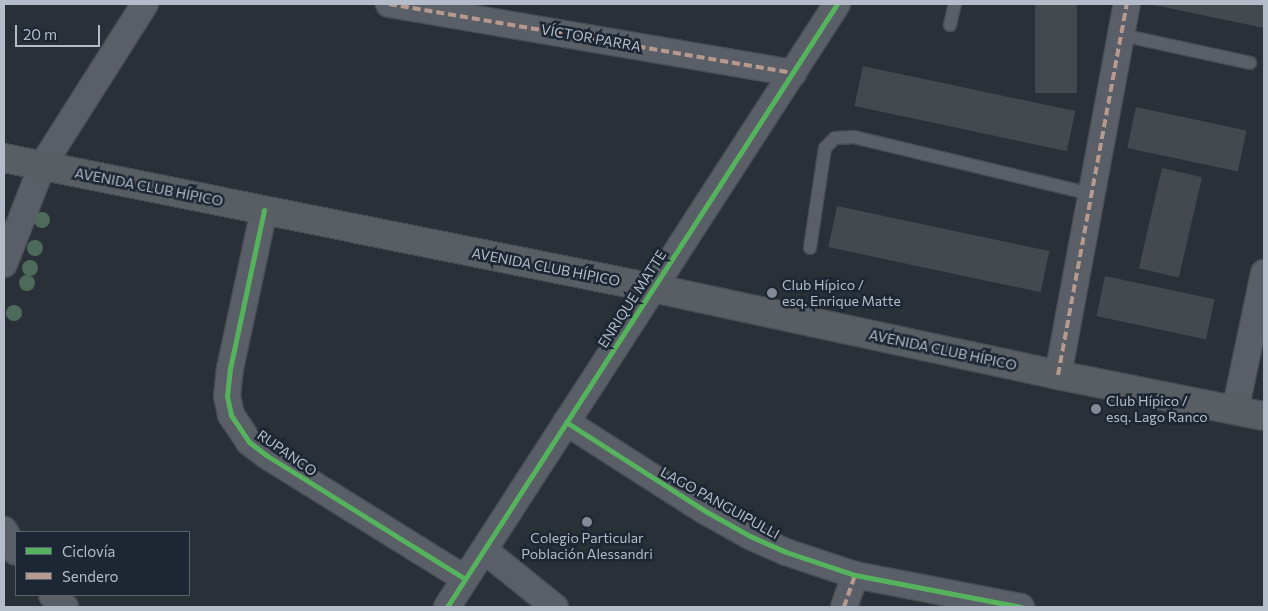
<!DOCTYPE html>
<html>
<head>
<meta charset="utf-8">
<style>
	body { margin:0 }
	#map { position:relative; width:1268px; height:611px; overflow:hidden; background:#2a3038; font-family:Commissioner,sans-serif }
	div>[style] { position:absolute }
	.building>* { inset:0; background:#444950; transform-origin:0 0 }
	.roads { filter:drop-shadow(1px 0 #484c53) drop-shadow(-1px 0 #484c53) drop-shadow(0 1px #484c53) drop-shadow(0 -1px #484c53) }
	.service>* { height:12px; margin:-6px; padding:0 6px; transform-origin:6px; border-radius:6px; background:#5a5e66 }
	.minor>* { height:26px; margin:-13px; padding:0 13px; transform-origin:13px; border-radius:13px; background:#5a5e66 }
	.secondary>* { height:28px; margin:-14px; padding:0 14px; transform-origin:14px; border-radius:14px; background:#595d64 }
	.quiet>* { height:4px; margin-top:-2px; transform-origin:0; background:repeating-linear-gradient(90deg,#b69a8f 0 8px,transparent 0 12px) }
	.cycleway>* { height:5px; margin:-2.5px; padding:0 2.5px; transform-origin:2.5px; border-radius:2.5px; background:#56b35d }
	.trees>* { width:16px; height:16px; margin:-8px; border-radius:50%; background:#4e6a5a }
	.dots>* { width:14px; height:14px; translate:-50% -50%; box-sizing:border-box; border:2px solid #1d2633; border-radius:50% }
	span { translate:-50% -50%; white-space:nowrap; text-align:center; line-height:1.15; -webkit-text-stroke:5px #1d2633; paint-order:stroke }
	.street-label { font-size:14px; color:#b4bcc9 }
	.poi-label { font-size:14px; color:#b4bcc9 }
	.left { translate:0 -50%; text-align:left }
	.frame { position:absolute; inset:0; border:5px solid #b4bcc9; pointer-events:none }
	.legend { position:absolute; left:15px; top:531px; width:175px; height:65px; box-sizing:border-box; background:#1d2633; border:1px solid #59626f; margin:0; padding:6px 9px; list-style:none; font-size:15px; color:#b4bcc9 }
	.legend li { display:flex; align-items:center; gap:10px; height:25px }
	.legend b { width:25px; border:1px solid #59626f }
	.scale { position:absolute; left:15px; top:25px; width:85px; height:22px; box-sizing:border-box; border:2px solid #b4bcc9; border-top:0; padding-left:6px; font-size:15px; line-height:18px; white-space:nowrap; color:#b4bcc9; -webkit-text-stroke:4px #1d2633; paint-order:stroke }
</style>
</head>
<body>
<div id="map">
	<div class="building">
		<i style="left:1035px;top:4px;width:42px;height:89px"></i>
		<i style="clip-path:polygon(1154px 4px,1264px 4px,1264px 28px,1154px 5px)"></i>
		<i style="left:863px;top:66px;width:217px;height:41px;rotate:12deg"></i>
		<i style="left:1136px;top:107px;width:113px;height:42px;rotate:12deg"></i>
		<i style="left:1162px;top:168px;width:41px;height:103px;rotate:13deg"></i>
		<i style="left:837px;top:206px;width:217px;height:42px;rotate:12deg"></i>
		<i style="left:1105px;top:276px;width:112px;height:41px;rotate:12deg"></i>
	</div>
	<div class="roads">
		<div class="service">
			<i style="left:950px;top:25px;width:22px;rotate:-77deg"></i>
			<i style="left:1121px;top:35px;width:132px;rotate:12.2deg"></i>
			<i style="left:810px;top:248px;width:101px;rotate:-81.5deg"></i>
			<i style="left:825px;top:148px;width:14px;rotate:-45deg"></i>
			<i style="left:835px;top:138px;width:19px;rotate:-3deg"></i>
			<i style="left:854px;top:137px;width:244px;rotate:13.5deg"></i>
		</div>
		<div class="minor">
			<i style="left:389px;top:4px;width:410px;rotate:9.7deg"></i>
			<i style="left:264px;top:210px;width:162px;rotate:102.1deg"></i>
			<i style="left:230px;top:368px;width:28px;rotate:96deg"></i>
			<i style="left:227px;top:396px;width:19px;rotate:78deg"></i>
			<i style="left:231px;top:415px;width:32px;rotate:56deg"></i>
			<i style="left:249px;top:442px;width:21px;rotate:37deg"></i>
			<i style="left:266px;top:455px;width:234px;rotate:31.9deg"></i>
			<i style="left:4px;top:264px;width:105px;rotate:-68.8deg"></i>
			<i style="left:42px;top:166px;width:192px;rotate:-57.6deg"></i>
			<i style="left:1058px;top:375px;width:377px;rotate:-79.5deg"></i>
			<i style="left:1235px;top:411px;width:141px;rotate:-78.1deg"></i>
			<i style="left:566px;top:422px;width:167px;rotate:32.6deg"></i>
			<i style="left:707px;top:512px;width:49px;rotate:29.2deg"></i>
			<i style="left:750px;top:536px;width:39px;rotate:24deg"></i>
			<i style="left:786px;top:552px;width:73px;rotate:18.4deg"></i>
			<i style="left:855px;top:575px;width:169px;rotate:10.9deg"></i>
			<i style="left:4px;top:530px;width:25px;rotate:61deg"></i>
			<i style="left:484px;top:550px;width:91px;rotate:38.8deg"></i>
			<i style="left:52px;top:595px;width:18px;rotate:43deg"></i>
			<i style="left:447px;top:607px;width:718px;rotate:-57.11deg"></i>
			<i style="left:844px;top:607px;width:34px;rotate:-71deg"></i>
		</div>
		<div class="secondary">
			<i style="left:4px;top:158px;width:662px;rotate:11.33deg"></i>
			<i style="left:653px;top:288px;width:414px;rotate:12.1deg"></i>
			<i style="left:1058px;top:375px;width:210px;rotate:11.3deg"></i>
		</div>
	</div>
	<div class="quiet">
		<i style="left:389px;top:4px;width:410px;rotate:9.7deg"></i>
		<i style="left:1058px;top:375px;width:377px;rotate:-79.5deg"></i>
		<i style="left:844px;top:607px;width:34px;rotate:-71deg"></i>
	</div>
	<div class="cycleway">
		<i style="left:264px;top:210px;width:162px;rotate:102.1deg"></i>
		<i style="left:230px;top:368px;width:28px;rotate:96deg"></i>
		<i style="left:227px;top:396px;width:19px;rotate:78deg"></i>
		<i style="left:231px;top:415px;width:32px;rotate:56deg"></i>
		<i style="left:249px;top:442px;width:21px;rotate:37deg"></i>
		<i style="left:266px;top:455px;width:234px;rotate:31.9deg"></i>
		<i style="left:566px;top:422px;width:167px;rotate:32.6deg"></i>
		<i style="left:707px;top:512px;width:49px;rotate:29.2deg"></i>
		<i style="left:750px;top:536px;width:39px;rotate:24deg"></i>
		<i style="left:786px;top:552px;width:73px;rotate:18.4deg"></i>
		<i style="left:855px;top:575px;width:169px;rotate:10.9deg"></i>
		<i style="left:447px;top:607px;width:718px;rotate:-57.11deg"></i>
	</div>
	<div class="trees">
		<i style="left:42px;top:220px"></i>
		<i style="left:35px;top:248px"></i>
		<i style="left:30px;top:268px"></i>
		<i style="left:27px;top:283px"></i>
		<i style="left:14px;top:313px"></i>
	</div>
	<div class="dots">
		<i style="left:772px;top:293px;background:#848b96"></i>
		<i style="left:1096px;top:409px;background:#848b96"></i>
		<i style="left:587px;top:522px;background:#848b96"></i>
	</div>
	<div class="street-label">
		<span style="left:591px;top:38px;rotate:10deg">VÍCTOR PARRA</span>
		<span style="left:149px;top:187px;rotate:11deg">AVENIDA CLUB HÍPICO</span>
		<span style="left:546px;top:267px;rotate:11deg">AVENIDA CLUB HÍPICO</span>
		<span style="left:632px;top:299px;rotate:-57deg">ENRIQUE MATTE</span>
		<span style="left:943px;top:350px;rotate:12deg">AVENIDA CLUB HÍPICO</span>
		<span style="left:287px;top:453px;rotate:35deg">RUPANCO</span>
		<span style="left:720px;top:503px;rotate:29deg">LAGO PANGUIPULLI</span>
	</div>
	<div class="poi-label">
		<span class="left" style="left:782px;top:293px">Club Hípico /<br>esq. Enrique Matte</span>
		<span class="left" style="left:1106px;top:409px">Club Hípico /<br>esq. Lago Ranco</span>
		<span style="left:587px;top:546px">Colegio Particular<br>Población Alessandri</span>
	</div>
	<div class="frame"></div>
	<ul class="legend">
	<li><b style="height:6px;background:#56b35d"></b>Ciclovía</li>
	<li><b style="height:6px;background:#b69a8f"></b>Sendero</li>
	</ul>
	<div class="scale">20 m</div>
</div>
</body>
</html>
